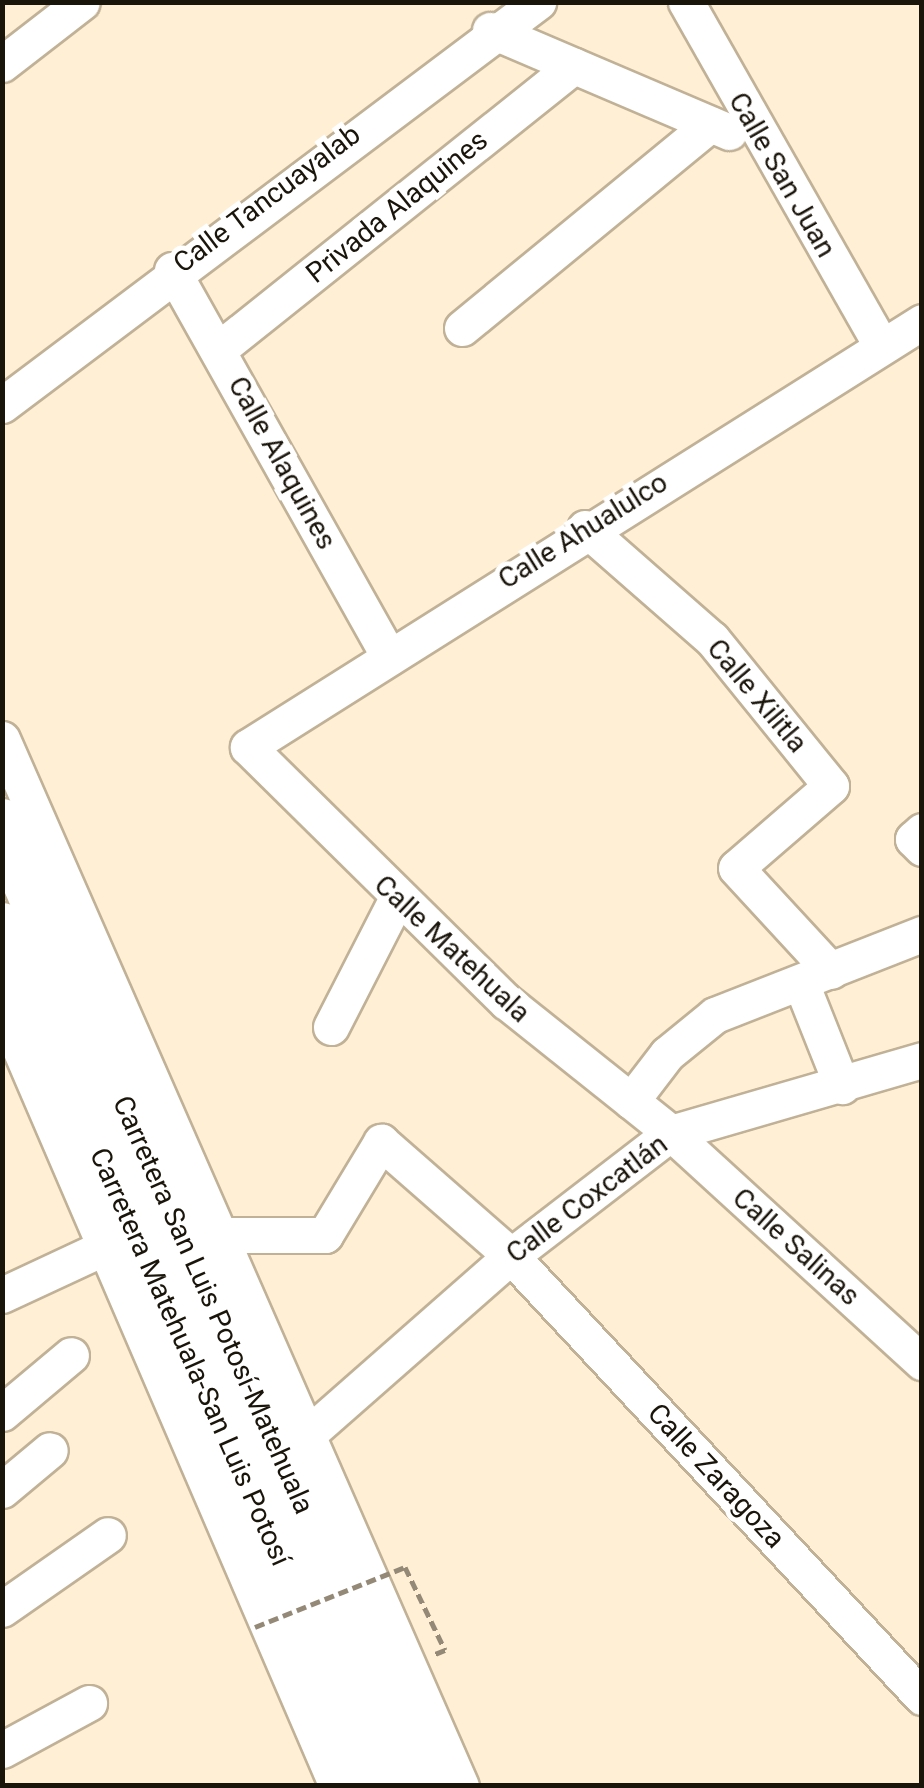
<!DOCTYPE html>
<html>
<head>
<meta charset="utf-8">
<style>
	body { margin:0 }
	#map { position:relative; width:924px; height:1788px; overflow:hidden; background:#ffefd4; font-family:Roboto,sans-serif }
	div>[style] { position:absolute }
	.path>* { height:5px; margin-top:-2.5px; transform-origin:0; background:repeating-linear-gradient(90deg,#948976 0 10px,transparent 0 15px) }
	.roads { filter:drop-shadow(2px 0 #c0b197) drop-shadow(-2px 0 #c0b197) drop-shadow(0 2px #c0b197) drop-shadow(0 -2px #c0b197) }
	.minor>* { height:35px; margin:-17.5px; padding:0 17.5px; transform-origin:17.5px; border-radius:17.5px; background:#fff }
	.highway>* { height:50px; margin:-25px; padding:0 25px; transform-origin:25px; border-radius:25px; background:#fff }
	.path-bridge>* { height:5px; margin-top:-2.5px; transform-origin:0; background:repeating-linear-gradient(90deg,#948976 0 10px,transparent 0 15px) }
	span { translate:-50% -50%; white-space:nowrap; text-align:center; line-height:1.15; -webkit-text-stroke:10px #fff; paint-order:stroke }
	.street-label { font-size:28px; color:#1a150b }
	.frame { position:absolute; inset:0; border:5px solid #1a150b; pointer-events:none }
</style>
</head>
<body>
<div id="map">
	<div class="path">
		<i style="left:405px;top:1567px;width:92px;rotate:64.3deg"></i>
		<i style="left:445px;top:1650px;width:11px;rotate:158deg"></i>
	</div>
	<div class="roads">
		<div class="minor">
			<i style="left:686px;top:2px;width:395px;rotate:60.4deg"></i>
			<i style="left:490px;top:30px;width:260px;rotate:23.1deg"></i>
			<i style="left:2px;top:64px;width:101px;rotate:-37.8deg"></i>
			<i style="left:172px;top:270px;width:444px;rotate:60.7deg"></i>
			<i style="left:922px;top:322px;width:797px;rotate:147.77deg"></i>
			<i style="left:248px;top:747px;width:363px;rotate:44.6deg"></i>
			<i style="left:507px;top:1002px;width:210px;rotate:38.6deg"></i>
			<i style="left:671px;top:1133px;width:340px;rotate:42.4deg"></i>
			<i style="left:462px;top:328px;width:321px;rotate:-39.4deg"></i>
			<i style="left:219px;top:349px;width:454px;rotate:-38.6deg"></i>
			<i style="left:2px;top:405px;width:671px;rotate:-36.94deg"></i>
			<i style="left:585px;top:528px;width:169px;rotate:41.2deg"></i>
			<i style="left:712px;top:639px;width:189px;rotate:51deg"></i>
			<i style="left:831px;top:786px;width:125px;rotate:139.2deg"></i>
			<i style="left:736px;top:868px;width:140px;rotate:47.3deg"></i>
			<i style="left:2px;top:739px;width:1143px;rotate:66.33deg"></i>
			<i style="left:922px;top:831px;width:12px;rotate:138deg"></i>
			<i style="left:913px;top:839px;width:13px;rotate:45deg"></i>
			<i style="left:801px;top:983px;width:111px;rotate:68.3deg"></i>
			<i style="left:2px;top:1007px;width:848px;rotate:66.73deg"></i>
			<i style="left:331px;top:1027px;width:143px;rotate:-62.9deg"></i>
			<i style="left:631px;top:1101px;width:59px;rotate:-52.5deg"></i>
			<i style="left:667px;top:1054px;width:62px;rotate:-39.1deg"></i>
			<i style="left:715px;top:1015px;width:222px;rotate:-21.4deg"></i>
			<i style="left:218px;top:1235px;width:107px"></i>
			<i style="left:325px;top:1235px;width:109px;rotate:-58.9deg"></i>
			<i style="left:381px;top:1142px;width:173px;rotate:41.2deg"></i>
			<i style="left:511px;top:1256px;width:603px;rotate:47.02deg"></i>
			<i style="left:2px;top:1295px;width:114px;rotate:-25deg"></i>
			<i style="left:2px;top:1413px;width:90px;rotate:-40deg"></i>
			<i style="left:307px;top:1435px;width:271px;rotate:-41.3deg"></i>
			<i style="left:511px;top:1256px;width:202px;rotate:-37.6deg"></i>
			<i style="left:671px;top:1133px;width:261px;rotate:-16.2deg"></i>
			<i style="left:2px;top:1490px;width:62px;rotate:-39.8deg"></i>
			<i style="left:2px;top:1609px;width:129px;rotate:-34.9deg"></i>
			<i style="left:2px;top:1750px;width:99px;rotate:-28.4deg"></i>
		</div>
		<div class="highway">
			<i style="left:2px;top:824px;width:1050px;rotate:66.31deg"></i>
			<i style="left:2px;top:928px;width:937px;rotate:66.34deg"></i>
		</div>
	</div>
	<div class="path-bridge">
		<i style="left:255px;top:1627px;width:162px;rotate:-21.8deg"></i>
	</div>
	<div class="street-label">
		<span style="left:782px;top:175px;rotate:60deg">Calle San Juan</span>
		<span style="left:267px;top:199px;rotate:-37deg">Calle Tancuayalab</span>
		<span style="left:397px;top:207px;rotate:-39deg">Privada Alaquines</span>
		<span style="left:282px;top:463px;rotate:61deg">Calle Alaquines</span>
		<span style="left:583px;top:531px;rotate:-32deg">Calle Ahualulco</span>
		<span style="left:757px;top:696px;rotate:50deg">Calle Xilitla</span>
		<span style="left:452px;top:949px;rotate:43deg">Calle Matehuala</span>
		<span style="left:587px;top:1199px;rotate:-37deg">Calle Coxcatlán</span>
		<span style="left:796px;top:1247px;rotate:42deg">Calle Salinas</span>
		<span style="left:213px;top:1305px;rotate:66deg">Carretera San Luis Potosí-Matehuala</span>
		<span style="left:190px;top:1357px;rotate:66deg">Carretera Matehuala-San Luis Potosí</span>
		<span style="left:716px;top:1476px;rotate:47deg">Calle Zaragoza</span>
	</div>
	<div class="frame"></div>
</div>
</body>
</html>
